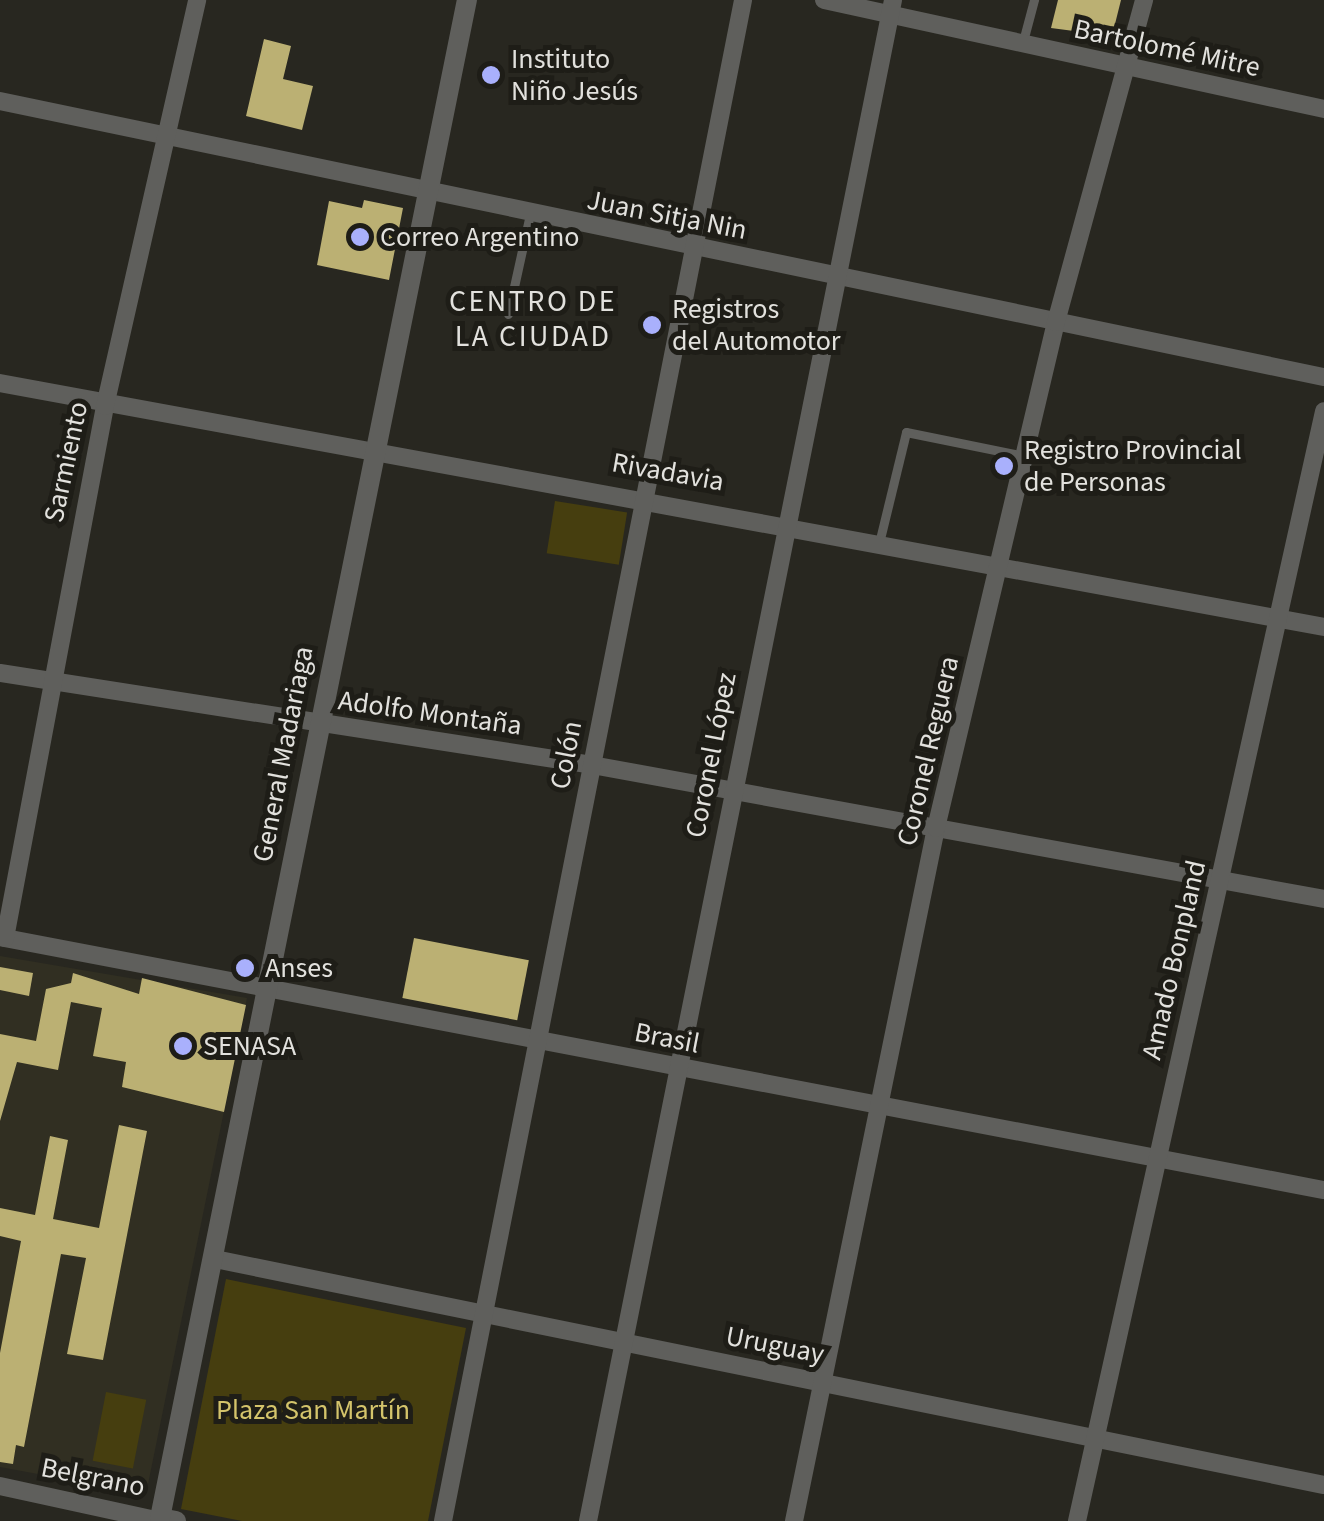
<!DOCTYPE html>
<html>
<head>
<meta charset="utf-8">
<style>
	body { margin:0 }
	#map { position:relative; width:1324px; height:1521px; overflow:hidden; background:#282720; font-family:"Source Sans 3",sans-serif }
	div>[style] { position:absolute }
	.built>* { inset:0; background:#312f22 }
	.green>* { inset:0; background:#463e0f; transform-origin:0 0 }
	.building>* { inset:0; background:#bbb073; transform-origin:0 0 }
	.service>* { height:9px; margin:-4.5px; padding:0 4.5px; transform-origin:4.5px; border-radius:4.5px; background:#5f5f5c }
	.minor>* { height:18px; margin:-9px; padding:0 9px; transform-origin:9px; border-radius:9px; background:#5f5f5c }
	.tertiary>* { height:20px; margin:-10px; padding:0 10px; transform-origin:10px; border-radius:10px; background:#5f5f5c }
	.dots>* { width:28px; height:28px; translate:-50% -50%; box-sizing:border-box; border:5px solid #1e1d17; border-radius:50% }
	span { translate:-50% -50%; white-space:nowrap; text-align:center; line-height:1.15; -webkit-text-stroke:10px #1e1d17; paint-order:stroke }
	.street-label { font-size:28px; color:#e2e1dd }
	.poi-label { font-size:28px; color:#e2e1dd }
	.left { translate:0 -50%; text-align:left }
	.park-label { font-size:28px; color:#d4c46b }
	.neighbourhood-label { font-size:30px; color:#e2e1dd; letter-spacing:2.5px }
</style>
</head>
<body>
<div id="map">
	<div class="built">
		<i style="clip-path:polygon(0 956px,247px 998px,146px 1494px,0 1467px)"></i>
	</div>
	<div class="green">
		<i style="left:555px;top:501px;width:73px;height:53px;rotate:9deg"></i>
		<i style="clip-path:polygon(226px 1279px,466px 1328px,428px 1521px,242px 1521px,181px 1509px)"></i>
		<i style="left:106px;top:1392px;width:41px;height:70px;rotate:11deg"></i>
	</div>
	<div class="building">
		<i style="clip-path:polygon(1058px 0,1121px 0,1112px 36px,1051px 28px)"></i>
		<i style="clip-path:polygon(264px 39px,291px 46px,283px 79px,313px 86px,302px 130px,246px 116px)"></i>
		<i style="clip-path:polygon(364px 200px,403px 208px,389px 280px,317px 265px,329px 201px,362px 208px)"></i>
		<i style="left:414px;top:938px;width:117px;height:61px;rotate:11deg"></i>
		<i style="clip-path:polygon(0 967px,33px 973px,29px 996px,0 990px)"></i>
		<i style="clip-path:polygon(73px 973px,139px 994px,142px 978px,246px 1005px,224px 1112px,122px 1087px,126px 1062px,93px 1056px,102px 1008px,71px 1002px,58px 1070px,17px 1062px,0 1121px,0 1034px,36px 1041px,46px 989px,71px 983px)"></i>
		<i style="clip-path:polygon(119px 1125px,147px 1131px,103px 1360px,67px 1354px,86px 1258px,61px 1254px,24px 1447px,16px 1445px,13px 1464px,0 1462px,0 1353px,21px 1241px,0 1236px,0 1208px,35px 1215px,50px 1136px,68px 1140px,53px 1219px,99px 1228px)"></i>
	</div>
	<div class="service">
		<i style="left:1022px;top:45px;width:47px;rotate:-75.1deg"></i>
		<i style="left:508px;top:314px;width:102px;rotate:-77.6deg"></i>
		<i style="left:880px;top:539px;width:110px;rotate:-76.3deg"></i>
		<i style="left:906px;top:432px;width:120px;rotate:11.5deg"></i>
	</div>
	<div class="minor">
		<i style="left:824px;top:0;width:512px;rotate:12.3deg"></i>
		<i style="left:0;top:101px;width:1352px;rotate:11.78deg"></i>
		<i style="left:0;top:383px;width:1346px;rotate:10.44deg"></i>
		<i style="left:0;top:673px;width:599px;rotate:8.83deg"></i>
		<i style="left:592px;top:765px;width:744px;rotate:10.37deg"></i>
		<i style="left:0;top:937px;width:1348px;rotate:10.82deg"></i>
		<i style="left:5px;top:938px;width:541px;rotate:-79.35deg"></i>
		<i style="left:105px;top:406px;width:416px;rotate:-77.2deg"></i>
		<i style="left:215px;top:1259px;width:1132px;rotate:11.52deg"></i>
		<i style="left:0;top:1486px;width:164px;rotate:12.3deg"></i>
		<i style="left:443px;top:1521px;width:1550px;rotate:-78.84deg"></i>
		<i style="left:588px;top:1521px;width:1551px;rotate:-78.66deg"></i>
		<i style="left:794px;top:1521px;width:707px;rotate:-78.42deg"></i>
		<i style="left:936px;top:828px;width:520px;rotate:-76.66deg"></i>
		<i style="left:1056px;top:322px;width:334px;rotate:-74.7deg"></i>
		<i style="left:1077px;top:1521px;width:1137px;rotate:-77.45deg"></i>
	</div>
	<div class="tertiary">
		<i style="left:176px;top:1521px;width:16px;rotate:-169deg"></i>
		<i style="left:160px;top:1518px;width:1549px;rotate:-78.57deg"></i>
	</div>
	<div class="dots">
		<i style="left:491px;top:75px;background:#a9b0fc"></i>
		<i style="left:360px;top:237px;background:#a9b0fc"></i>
		<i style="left:652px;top:325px;background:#a9b0fc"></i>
		<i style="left:1004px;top:466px;background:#a9b0fc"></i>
		<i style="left:245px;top:968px;background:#a9b0fc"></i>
		<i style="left:183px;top:1046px;background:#a9b0fc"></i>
	</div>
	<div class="street-label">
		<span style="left:1167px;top:48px;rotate:12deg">Bartolomé Mitre</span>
		<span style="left:667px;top:215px;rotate:11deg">Juan Sitja Nin</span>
		<span style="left:66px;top:462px;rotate:-78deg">Sarmiento</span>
		<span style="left:668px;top:472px;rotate:10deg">Rivadavia</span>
		<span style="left:430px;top:713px;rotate:8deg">Adolfo Montaña</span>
		<span style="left:928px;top:751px;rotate:-77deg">Coronel Reguera</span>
		<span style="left:283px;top:754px;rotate:-79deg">General Madariaga</span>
		<span style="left:566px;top:755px;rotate:-79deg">Colón</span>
		<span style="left:711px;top:755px;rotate:-79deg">Coronel López</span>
		<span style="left:1174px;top:960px;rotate:-77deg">Amado Bonpland</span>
		<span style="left:667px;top:1038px;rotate:11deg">Brasil</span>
		<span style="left:775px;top:1345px;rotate:11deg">Uruguay</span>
		<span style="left:93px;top:1477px;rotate:11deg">Belgrano</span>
	</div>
	<div class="poi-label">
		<span class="left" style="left:511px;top:75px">Instituto<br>Niño Jesús</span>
		<span class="left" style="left:380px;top:237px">Correo Argentino</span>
		<span class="left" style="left:672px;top:325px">Registros<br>del Automotor</span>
		<span class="left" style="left:1024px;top:466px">Registro Provincial<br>de Personas</span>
		<span class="left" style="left:265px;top:968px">Anses</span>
		<span class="left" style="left:203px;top:1046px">SENASA</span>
	</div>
	<div class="park-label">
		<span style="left:313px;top:1410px">Plaza San Martín</span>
	</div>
	<div class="neighbourhood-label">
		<span style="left:533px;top:319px">CENTRO DE<br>LA CIUDAD</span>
	</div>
</div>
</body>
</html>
